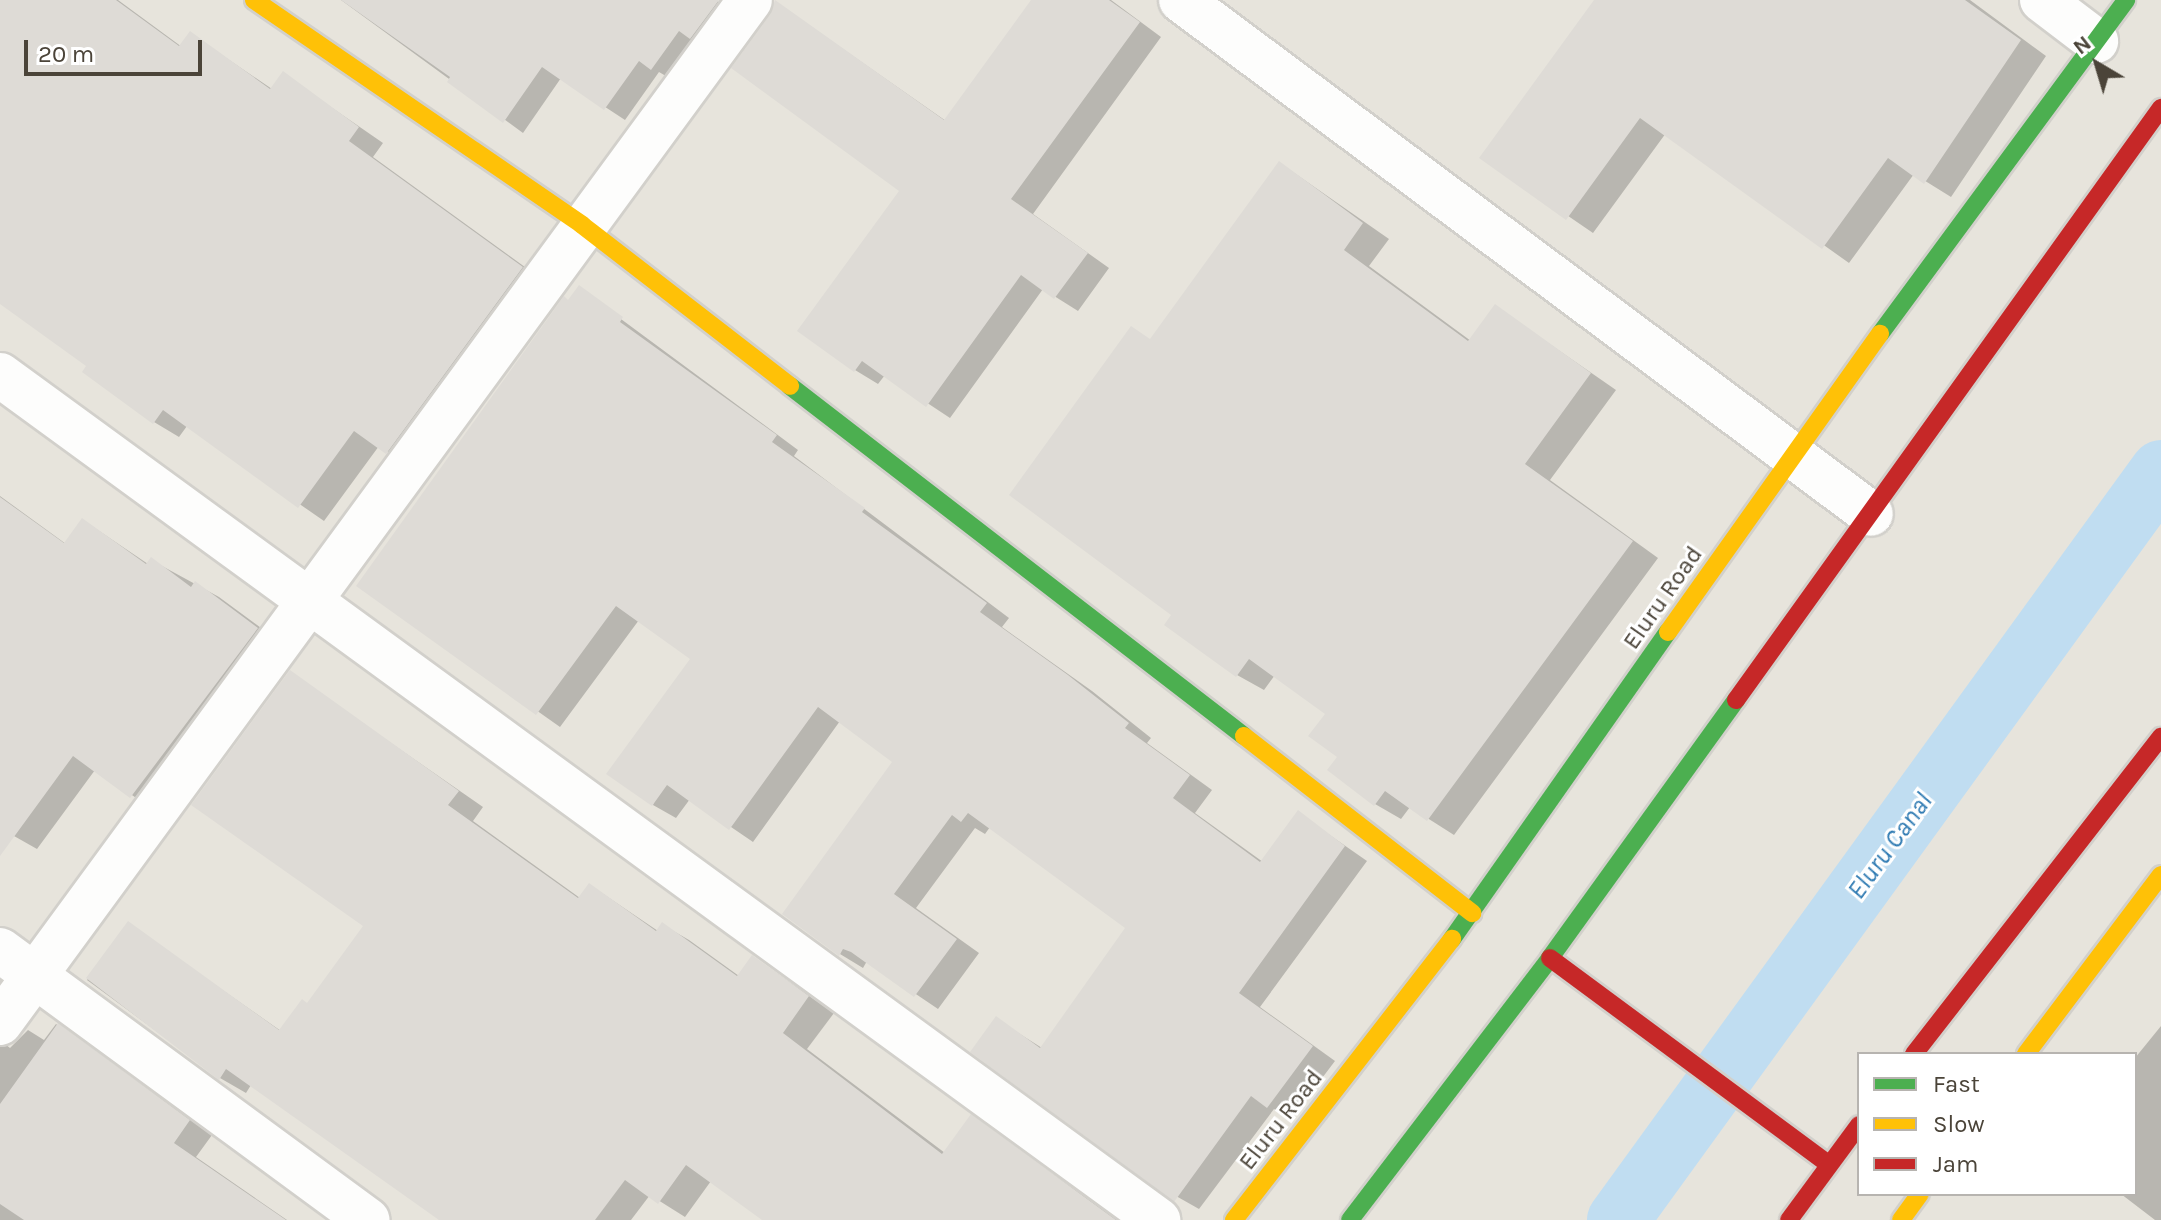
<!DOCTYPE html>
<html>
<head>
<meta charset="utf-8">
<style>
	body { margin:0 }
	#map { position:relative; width:2161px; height:1220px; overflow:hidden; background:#f4f2ee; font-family:Karla,sans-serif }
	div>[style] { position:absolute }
	.residential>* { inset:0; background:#e7e4dc }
	.shadow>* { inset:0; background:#0003 }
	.canal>* { height:62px; margin:-31px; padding:0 31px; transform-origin:31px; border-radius:31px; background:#c0ddf1 }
	.building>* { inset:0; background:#dedbd6 }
	.roads { filter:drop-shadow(2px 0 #d2d0cb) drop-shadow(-2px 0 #d2d0cb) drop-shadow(0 2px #d2d0cb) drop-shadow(0 -2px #d2d0cb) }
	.street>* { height:44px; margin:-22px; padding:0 22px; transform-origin:22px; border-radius:22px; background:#fdfdfc }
	.fast>* { height:18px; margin:-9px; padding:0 9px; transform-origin:9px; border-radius:9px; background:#4caf50 }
	.slow>* { height:18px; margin:-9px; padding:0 9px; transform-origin:9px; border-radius:9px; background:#ffc107 }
	.jam>* { height:18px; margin:-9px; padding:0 9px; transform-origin:9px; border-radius:9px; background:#c62828 }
	span { translate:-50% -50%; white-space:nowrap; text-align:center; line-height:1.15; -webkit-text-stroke:6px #fff; paint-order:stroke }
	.street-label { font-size:24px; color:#4b4439 }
	.water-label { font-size:26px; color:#2e7ab2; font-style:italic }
	.legend { position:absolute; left:1857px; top:1052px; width:280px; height:144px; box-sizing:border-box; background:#fff; border:2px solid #b7b4b0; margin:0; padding:10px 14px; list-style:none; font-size:24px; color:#4b4439 }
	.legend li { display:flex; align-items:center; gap:16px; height:40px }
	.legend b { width:40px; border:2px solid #b7b4b0 }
	.north { position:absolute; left:2057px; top:24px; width:80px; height:80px; -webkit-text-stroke:6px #fff; paint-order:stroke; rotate:322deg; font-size:22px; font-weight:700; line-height:32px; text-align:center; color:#4b4439 }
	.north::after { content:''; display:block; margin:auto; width:28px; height:36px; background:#4b4439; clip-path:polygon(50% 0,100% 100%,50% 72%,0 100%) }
	.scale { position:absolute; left:24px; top:40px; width:178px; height:36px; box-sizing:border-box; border:4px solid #4b4439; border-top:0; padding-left:10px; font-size:24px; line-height:28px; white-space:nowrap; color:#4b4439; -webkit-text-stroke:6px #fff; paint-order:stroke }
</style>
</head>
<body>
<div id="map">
	<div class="residential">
		<i style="clip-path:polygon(evenodd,0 0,2161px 0,2161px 1220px,0 1220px,0 0,1859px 1054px,2135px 1054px,2135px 1194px,1859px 1194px,1859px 1054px)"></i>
	</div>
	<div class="shadow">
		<i style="clip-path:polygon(0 0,118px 0,182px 47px,191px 34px,272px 89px,283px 74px,383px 143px,373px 157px,547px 283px,412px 467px,379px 446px,324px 521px,187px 426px,179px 437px,154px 422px,89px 366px,0 302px)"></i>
		<i style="clip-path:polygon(341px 0,716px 0,736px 15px,671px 79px,659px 72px,625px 120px,561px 78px,523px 133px)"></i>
		<i style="clip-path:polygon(1034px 0,1111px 0,1161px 37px,1033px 214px,1109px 268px,1078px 311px,1043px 289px,950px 418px,885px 375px,878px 384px,855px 370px,800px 330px,902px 190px,797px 17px,946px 121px)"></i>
		<i style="clip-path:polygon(1597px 0,1970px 0,2046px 56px,1951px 197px,1914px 174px,1849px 263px,1666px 133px,1593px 233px,1482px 157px)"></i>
		<i style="clip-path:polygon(1280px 163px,1389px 239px,1369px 266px,1471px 341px,1496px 307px,1616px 390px,1550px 480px,1658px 558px,1454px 835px,1410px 807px,1401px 819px,1375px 804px,1339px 756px,1327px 713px,1275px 675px,1264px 690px,1237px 675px,1174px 615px,1152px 340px)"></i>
		<i style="clip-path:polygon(579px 288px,798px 450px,794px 456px,1009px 618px,1002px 627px,1092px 691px,1151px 738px,1147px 743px,1212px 790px,1195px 813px,1263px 862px,1298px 813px,1367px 861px,1260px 1007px,1335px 1061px,1291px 1119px,1274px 1109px,1199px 1209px,1176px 1196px,996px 1019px,1042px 1048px,1128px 927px,990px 827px,985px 834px,975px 828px,916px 908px,979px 953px,938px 1009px,867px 961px,863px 968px,840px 954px,895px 761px,840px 721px,753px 842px,690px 799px,676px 818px,653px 805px,692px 659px,639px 620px,560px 727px,359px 585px)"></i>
		<i style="clip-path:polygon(0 496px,66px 544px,83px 520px,148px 564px,151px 560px,219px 597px,280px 642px,154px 810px,95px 770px,37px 849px,14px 836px,0 838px)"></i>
		<i style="clip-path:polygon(290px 673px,483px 807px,473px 821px,580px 898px,590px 885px,658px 931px,663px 925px,689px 940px,739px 976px,753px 957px,834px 1013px,807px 1049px,945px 1153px,971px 1117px,1118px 1220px,765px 1220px,711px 1181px,685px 1217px,650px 1195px,631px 1220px,441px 1220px,251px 1085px,246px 1093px,220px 1078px,87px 980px,128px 924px,281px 1031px,308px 1005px,365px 926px)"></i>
		<i style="clip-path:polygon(56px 1024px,212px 1135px,196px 1157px,287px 1220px,0 1220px,0 1040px,10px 1048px,28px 1030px,44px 1040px)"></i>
		<i style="clip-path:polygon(2161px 1026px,2161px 1220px,2155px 1220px,2121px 1194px,2135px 1194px,2135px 1058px)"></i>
	</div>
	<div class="canal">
		<i style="left:1618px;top:1220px;width:925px;rotate:-54.06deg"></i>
	</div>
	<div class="building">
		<i style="clip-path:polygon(0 0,116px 0,179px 46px,190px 31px,270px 89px,283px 71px,359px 127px,349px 141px,523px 267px,386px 454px,354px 431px,298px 508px,163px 410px,153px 424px,82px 372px,86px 366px,0 304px)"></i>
		<i style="clip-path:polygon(341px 0,719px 0,690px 39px,679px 31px,651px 70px,639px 61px,604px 110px,542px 67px,503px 123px,447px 82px,450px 77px)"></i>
		<i style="clip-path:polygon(775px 0,944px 120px,1031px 0,1109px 0,1140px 22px,1011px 199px,1088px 253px,1054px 299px,1021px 275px,926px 407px,862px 361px,854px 372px,797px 331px,899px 191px,731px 68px,770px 15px)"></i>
		<i style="clip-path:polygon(1594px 0,1965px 0,2021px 40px,1924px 184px,1888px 158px,1822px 249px,1640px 118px,1566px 220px,1479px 158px)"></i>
		<i style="clip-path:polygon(1279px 161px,1363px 223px,1344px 250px,1468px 341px,1495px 304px,1591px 373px,1525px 464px,1633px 541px,1427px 821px,1385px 791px,1374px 806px,1327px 770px,1337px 757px,1308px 736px,1325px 714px,1249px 659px,1236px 677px,1164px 625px,1171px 615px,1009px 495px,1131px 326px,1150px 339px)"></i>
		<i style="clip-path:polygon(579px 285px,623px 317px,620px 322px,777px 435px,772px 442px,865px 508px,862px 512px,987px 603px,980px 612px,1068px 675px,1129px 723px,1125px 728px,1190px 775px,1173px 798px,1260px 862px,1298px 810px,1345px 846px,1239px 993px,1313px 1046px,1267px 1108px,1251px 1096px,1174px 1202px,970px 1052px,996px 1016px,1040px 1048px,1125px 928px,968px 813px,961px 822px,952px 815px,894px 894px,957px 939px,914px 997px,851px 952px,843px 949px,839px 956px,782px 914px,892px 762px,818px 707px,729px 830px,667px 785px,652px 806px,606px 774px,690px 659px,616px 606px,536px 715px,356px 586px,564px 296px,568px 300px)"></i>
		<i style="clip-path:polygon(0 497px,64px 543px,82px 518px,146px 564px,151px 557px,191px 587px,195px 581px,258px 628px,130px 798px,73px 756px,0 856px)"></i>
		<i style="clip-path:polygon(290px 670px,459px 791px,448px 805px,578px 898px,589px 883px,656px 931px,662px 922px,737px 976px,752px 955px,809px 996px,783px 1033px,942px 1154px,971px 1114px,1116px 1220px,762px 1220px,686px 1165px,658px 1204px,625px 1180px,595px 1220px,439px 1220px,226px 1069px,219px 1080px,86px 978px,128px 921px,279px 1030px,302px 999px,307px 1003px,363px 926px,191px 805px)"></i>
		<i style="clip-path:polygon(58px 1023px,190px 1120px,174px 1143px,286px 1220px,24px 1220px,0 1204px,0 1104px)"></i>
	</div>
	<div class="roads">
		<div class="street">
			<i style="left:1181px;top:0;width:860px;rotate:36.68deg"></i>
			<i style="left:2042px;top:0;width:68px;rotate:37.2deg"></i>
			<i style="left:0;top:375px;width:1434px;rotate:36.12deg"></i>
			<i style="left:0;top:950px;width:456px;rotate:36.3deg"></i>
			<i style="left:0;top:1023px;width:1268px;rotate:-53.75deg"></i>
		</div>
		<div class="fast">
			<i style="left:1880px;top:334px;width:415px;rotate:-53.6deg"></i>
			<i style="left:790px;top:386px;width:573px;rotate:37.63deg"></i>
			<i style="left:1452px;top:939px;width:375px;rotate:-54.9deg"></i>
			<i style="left:1350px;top:1220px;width:330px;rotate:-52.6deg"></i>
			<i style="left:1550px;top:958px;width:318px;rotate:-54.2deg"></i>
		</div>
		<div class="slow">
			<i style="left:254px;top:0;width:398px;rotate:34.4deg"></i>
			<i style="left:582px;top:225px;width:263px;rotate:37.7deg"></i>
			<i style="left:1668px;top:632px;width:366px;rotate:-54.6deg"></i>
			<i style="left:1244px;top:736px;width:289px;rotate:37.8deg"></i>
			<i style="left:2026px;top:1054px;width:224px;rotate:-53deg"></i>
			<i style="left:1234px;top:1220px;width:356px;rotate:-52.2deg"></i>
			<i style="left:1901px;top:1220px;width:32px;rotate:-54deg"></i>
		</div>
		<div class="jam">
			<i style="left:1736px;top:700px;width:729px;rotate:-54.33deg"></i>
			<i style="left:1550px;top:958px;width:346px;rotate:36.5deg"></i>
			<i style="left:1914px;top:1054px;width:402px;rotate:-52.1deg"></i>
			<i style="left:1789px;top:1220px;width:118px;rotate:-53.6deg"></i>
		</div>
	</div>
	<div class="street-label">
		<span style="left:1663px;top:598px;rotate:-55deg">Eluru Road</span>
		<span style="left:1281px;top:1120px;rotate:-52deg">Eluru Road</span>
	</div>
	<div class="water-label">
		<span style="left:1890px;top:846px;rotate:-54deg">Eluru Canal</span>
	</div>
	<ul class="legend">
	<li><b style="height:10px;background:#4caf50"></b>Fast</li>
	<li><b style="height:10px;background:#ffc107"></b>Slow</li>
	<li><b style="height:10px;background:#c62828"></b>Jam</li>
	</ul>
	<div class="north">N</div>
	<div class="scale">20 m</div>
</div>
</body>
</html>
